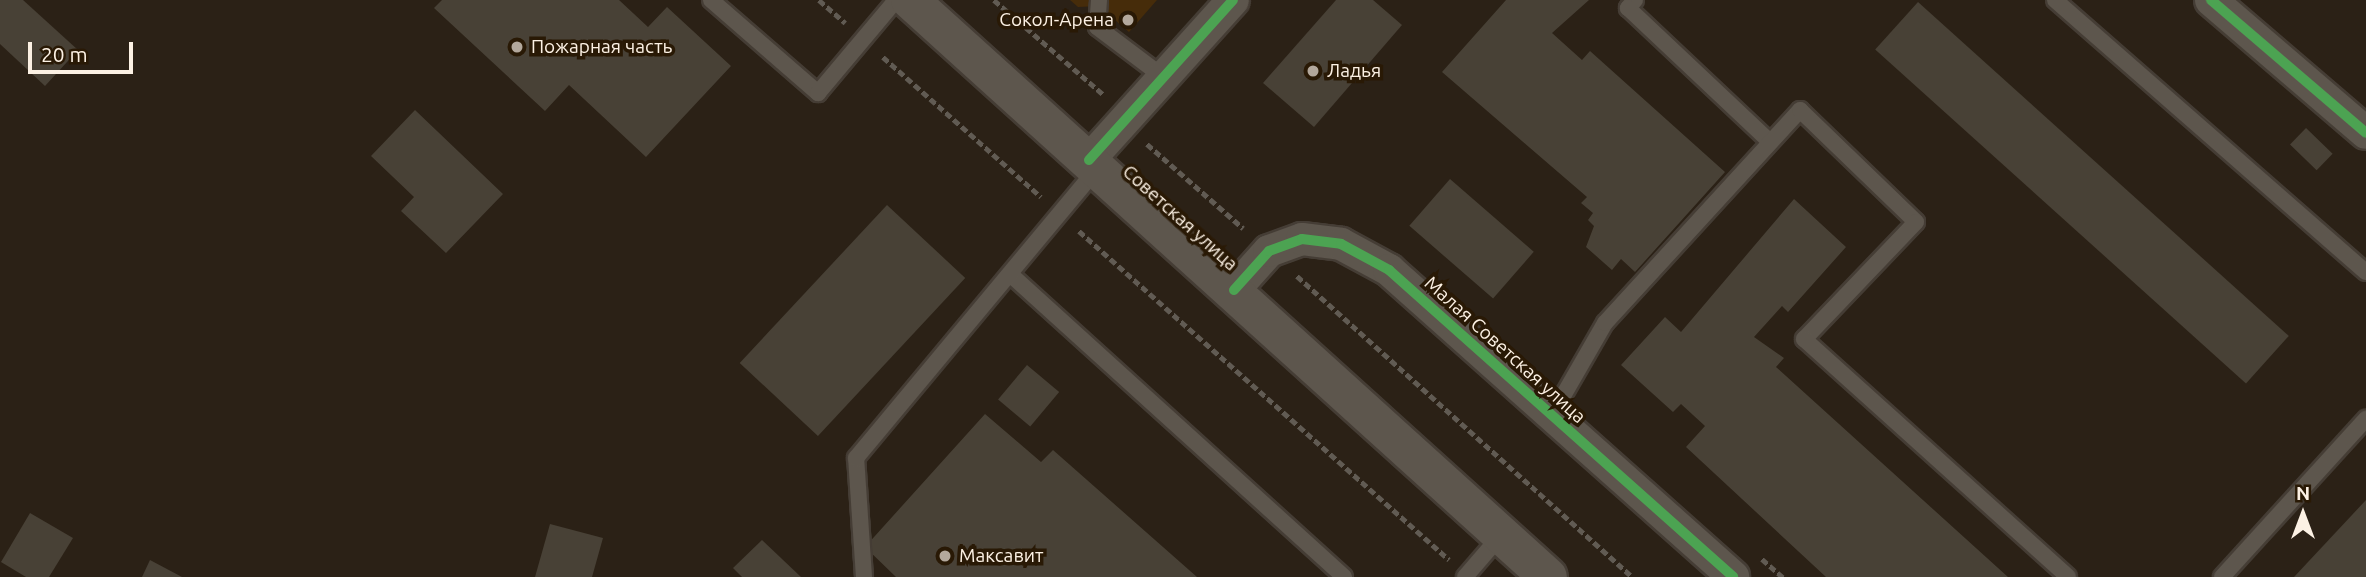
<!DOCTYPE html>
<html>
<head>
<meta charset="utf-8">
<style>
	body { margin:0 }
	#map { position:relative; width:2366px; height:577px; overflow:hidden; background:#2b2116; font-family:Ubuntu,sans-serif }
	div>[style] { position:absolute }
	.green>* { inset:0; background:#462c0a }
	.building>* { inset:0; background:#484136; transform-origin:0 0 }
	.path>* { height:4.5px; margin-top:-2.25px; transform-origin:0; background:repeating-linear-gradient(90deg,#615b53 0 7px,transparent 0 10.5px) }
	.roads { filter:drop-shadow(2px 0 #453d35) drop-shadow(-2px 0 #453d35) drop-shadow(0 2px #453d35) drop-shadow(0 -2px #453d35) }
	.service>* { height:16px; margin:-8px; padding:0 8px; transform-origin:8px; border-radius:8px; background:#5d564d }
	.minor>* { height:32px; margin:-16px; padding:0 16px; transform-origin:16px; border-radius:16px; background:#5d564d }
	.secondary>* { height:38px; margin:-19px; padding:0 19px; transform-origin:19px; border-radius:19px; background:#5d564d }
	.cycleway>* { height:10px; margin:-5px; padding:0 5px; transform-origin:5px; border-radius:5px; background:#4ca352 }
	.dots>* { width:19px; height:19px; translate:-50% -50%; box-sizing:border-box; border:4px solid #291905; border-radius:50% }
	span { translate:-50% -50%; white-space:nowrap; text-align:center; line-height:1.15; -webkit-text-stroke:7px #291905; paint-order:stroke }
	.poi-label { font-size:19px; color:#fcf1e4 }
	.right { translate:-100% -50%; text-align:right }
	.left { translate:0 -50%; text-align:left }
	.street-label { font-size:19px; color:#fcf1e4 }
	.north { position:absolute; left:2268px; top:479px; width:70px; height:70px; -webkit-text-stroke:5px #291905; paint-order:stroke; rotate:0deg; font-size:19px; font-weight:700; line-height:28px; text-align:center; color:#fcf1e4 }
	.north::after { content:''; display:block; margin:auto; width:24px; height:32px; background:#fcf1e4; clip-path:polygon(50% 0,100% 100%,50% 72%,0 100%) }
	.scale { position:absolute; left:28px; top:42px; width:105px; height:32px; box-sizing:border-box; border:4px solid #fcf1e4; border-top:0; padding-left:9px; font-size:21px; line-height:24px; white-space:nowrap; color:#fcf1e4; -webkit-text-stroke:5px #291905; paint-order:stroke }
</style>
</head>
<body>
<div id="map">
	<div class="green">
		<i style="clip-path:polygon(1070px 0,1157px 0,1129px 32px,1099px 6px,1078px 7px)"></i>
	</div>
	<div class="building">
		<i style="clip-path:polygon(0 0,23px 0,78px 50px,45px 86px,0 44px)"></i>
		<i style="clip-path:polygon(442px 0,619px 0,648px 27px,667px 7px,731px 66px,646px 157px,569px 85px,545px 111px,434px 8px)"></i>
		<i style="clip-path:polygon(1336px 0,1373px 0,1402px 25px,1314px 127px,1263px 83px)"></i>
		<i style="clip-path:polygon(1506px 0,1589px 0,1552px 33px,1582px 60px,1590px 51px,1725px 172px,1635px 272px,1621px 259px,1612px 270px,1586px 247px,1594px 226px,1588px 220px,1593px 213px,1581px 203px,1587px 197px,1442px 72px)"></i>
		<i style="left:1918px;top:2px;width:499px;height:64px;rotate:42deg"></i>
		<i style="clip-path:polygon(415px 110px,503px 194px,446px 253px,401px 211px,414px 197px,371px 156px)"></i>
		<i style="left:2306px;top:128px;width:37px;height:23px;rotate:44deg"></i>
		<i style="left:1450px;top:179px;width:111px;height:62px;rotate:41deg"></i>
		<i style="clip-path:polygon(1794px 199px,1846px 247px,1788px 312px,1782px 306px,1754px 337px,1784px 358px,1776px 367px,2008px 577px,1826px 577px,1686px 447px,1705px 426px,1681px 404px,1673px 412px,1621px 365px,1665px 317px,1681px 332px)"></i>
		<i style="left:887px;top:205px;width:107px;height:216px;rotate:43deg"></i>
		<i style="left:1027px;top:365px;width:42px;height:45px;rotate:40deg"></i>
		<i style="clip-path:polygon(985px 414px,1041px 462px,1053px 450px,1197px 577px,896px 577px,865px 547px)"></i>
		<i style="clip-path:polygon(2366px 500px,2366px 577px,2294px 577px)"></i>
		<i style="clip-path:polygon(30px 513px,73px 538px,49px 577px,26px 577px,1px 562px)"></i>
		<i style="clip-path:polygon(550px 524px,603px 538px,592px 577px,535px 577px)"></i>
		<i style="clip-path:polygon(762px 540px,801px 577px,742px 577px,733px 568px)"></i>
		<i style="clip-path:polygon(150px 560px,182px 577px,142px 577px)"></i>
	</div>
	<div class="path">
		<i style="left:819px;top:0;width:35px;rotate:41deg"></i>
		<i style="left:994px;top:0;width:144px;rotate:40.8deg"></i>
		<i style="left:883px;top:57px;width:211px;rotate:41.5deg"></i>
		<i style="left:1147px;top:144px;width:128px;rotate:41.2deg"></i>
		<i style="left:1079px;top:231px;width:495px;rotate:41.6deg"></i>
		<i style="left:1297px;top:276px;width:450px;rotate:41.9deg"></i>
		<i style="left:1762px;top:559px;width:28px;rotate:41deg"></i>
	</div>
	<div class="roads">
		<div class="service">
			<i style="left:711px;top:0;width:142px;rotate:41deg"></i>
			<i style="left:818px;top:93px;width:121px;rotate:-50deg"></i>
			<i style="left:1099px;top:0;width:27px;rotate:94deg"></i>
			<i style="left:1097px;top:27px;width:86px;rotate:37deg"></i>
			<i style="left:1635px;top:0;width:11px;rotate:131deg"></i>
			<i style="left:1628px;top:8px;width:195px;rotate:43.3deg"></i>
			<i style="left:2055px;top:0;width:413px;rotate:41.2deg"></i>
			<i style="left:1010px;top:274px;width:451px;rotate:42.2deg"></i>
			<i style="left:1552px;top:415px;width:106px;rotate:-60.1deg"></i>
			<i style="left:1605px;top:323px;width:289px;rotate:-47.5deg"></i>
			<i style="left:1800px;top:110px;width:161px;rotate:44deg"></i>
			<i style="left:1916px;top:222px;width:162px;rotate:133.7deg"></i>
			<i style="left:1804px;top:339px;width:355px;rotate:42deg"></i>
			<i style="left:864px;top:577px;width:119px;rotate:-93.8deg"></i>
			<i style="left:856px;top:458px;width:378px;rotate:-50.2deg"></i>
			<i style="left:1465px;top:577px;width:57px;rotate:-49.3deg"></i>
			<i style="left:2222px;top:577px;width:214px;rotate:-47.7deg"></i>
		</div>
		<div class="minor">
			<i style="left:2211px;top:0;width:204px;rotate:40.6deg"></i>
			<i style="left:1089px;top:160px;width:215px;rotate:-48deg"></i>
			<i style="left:1234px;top:290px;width:52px;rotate:-48.1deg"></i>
			<i style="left:1269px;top:251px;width:35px;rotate:-20deg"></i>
			<i style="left:1302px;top:239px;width:39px;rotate:7deg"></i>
			<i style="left:1341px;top:244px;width:55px;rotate:28.4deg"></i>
			<i style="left:1389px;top:270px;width:461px;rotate:41.7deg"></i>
		</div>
		<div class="secondary">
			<i style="left:910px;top:0;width:860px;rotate:42.13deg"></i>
		</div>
	</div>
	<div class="cycleway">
		<i style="left:2211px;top:0;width:204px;rotate:40.6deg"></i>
		<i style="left:1089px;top:160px;width:215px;rotate:-48deg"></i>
		<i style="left:1234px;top:290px;width:52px;rotate:-48.1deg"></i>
		<i style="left:1269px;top:251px;width:35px;rotate:-20deg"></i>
		<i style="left:1302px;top:239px;width:39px;rotate:7deg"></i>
		<i style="left:1341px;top:244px;width:55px;rotate:28.4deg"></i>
		<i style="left:1389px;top:270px;width:461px;rotate:41.7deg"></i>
	</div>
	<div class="dots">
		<i style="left:1128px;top:20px;background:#b3a89c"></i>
		<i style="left:517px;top:47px;background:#b3a89c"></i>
		<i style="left:1313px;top:71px;background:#b3a89c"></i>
		<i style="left:945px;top:556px;background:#b3a89c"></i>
	</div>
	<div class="poi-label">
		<span class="right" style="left:1114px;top:20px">Сокол-Арена</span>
		<span class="left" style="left:531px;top:47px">Пожарная часть</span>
		<span class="left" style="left:1327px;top:71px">Ладья</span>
		<span class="left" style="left:959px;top:556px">Максавит</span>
	</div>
	<div class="street-label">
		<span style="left:1180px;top:218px;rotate:42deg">Советская улица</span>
		<span style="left:1505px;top:350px;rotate:42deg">Малая Советская улица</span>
	</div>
	<div class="north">N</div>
	<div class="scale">20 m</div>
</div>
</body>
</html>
